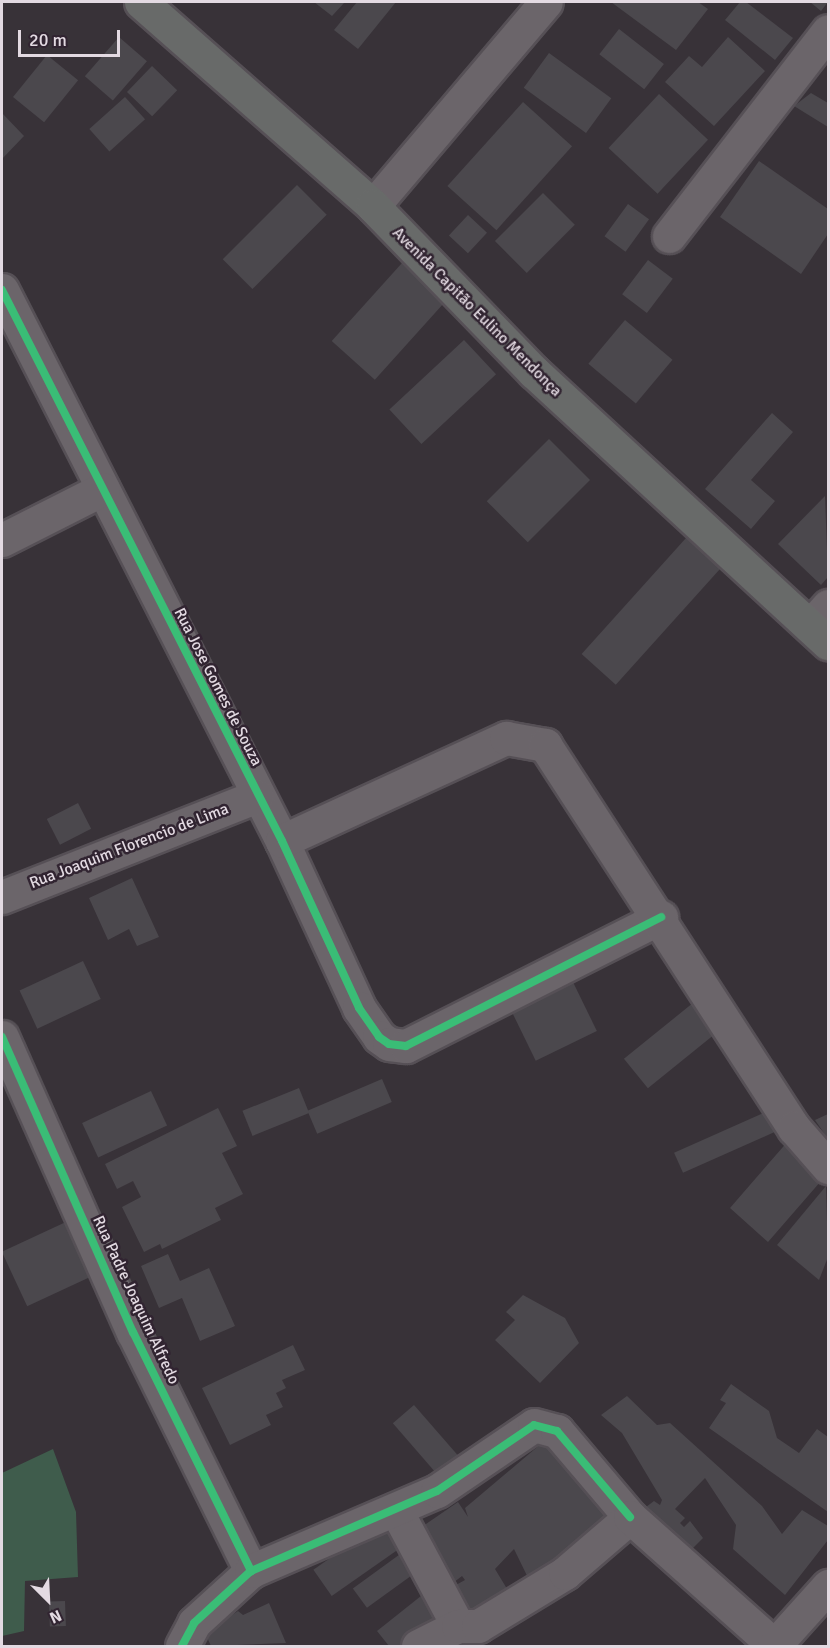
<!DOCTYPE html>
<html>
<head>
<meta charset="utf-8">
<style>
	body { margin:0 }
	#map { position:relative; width:830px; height:1648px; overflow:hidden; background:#383238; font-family:Signika,sans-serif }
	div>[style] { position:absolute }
	.forest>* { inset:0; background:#3f5c4c }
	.building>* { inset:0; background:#4b484d; transform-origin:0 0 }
	.roads { filter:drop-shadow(2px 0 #565056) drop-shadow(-2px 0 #565056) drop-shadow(0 2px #565056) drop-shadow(0 -2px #565056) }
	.minor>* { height:33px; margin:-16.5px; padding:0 16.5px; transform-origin:16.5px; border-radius:16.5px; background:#6b656a }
	.major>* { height:33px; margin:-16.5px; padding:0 16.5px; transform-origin:16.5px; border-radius:16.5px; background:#686a69 }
	.cycleway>* { height:8px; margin:-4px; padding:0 4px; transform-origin:4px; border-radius:4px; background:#3abd76 }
	span { translate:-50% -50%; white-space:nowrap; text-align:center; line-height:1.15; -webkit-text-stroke:5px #312431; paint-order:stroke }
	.street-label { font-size:16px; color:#e3dae2 }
	.frame { position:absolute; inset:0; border:3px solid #e3dae2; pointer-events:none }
	.north { position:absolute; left:18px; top:1570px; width:60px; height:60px; -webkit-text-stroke:4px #312431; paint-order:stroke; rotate:156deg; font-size:16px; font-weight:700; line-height:24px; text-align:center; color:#e3dae2 }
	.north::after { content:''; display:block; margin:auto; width:21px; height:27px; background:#e3dae2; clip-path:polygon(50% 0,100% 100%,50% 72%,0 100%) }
	.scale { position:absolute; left:18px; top:30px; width:102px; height:27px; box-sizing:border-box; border:3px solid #e3dae2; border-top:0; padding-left:8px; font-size:18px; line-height:21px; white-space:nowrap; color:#e3dae2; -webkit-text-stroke:4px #312431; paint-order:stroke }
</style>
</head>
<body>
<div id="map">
	<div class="forest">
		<i style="clip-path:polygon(53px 1449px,76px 1512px,78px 1577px,25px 1581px,24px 1631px,2px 1636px,2px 1473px)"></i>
	</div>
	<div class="building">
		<i style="clip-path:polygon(314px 2px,345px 2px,332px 16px)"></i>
		<i style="clip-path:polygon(357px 2px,396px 2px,358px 49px,334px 30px)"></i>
		<i style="clip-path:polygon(611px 2px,698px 2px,708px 9px,676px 50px)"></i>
		<i style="clip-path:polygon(740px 2px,746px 2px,793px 38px,775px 60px,725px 20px)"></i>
		<i style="clip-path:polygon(810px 2px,828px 2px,821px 11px)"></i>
		<i style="left:619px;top:29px;width:57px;height:32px;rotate:38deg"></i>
		<i style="left:119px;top:37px;width:37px;height:52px;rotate:41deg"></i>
		<i style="clip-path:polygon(728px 37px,765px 71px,714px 126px,665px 82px,689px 56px,702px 67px)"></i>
		<i style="left:549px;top:53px;width:77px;height:43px;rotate:36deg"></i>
		<i style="left:47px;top:55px;width:40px;height:54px;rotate:39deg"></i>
		<i style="left:152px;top:66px;width:35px;height:36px;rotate:44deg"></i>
		<i style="clip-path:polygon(811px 93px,828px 103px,828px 127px,794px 106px)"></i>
		<i style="left:659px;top:94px;width:67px;height:74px;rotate:43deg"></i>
		<i style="left:125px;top:97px;width:30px;height:48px;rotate:48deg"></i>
		<i style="left:523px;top:102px;width:66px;height:113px;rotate:42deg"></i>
		<i style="clip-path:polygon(2px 113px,24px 136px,2px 159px)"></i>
		<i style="clip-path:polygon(759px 161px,828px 209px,828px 234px,801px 274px,720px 217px)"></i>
		<i style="left:297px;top:185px;width:42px;height:105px;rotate:45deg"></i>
		<i style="left:543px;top:193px;width:45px;height:68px;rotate:45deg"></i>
		<i style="left:628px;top:204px;width:26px;height:40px;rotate:36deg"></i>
		<i style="left:468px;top:215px;width:26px;height:28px;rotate:43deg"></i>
		<i style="left:648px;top:260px;width:31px;height:43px;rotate:37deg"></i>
		<i style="left:402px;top:263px;width:58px;height:105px;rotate:42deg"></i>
		<i style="left:625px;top:320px;width:62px;height:57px;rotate:40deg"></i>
		<i style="left:464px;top:340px;width:47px;height:102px;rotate:47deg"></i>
		<i style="clip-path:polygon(772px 413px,793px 432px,751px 480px,775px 501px,751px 529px,705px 489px)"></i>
		<i style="left:549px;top:439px;width:58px;height:88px;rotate:45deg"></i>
		<i style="clip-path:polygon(825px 496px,828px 577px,821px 585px,778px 544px)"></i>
		<i style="left:686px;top:538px;width:46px;height:156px;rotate:42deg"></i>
		<i style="left:78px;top:803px;width:29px;height:35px;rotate:63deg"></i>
		<i style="clip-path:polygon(132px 878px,159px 937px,137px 946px,129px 929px,108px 940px,89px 898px)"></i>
		<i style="left:83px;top:961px;width:42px;height:70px;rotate:65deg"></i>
		<i style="left:571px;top:978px;width:59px;height:68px;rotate:64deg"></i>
		<i style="left:704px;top:994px;width:38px;height:103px;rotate:51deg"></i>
		<i style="left:382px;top:1079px;width:25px;height:81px;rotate:67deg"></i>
		<i style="left:299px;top:1088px;width:27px;height:61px;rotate:68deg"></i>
		<i style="left:151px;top:1091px;width:38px;height:76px;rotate:65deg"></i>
		<i style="clip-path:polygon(218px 1108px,237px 1146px,222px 1153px,243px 1194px,215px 1208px,221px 1220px,162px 1249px,160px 1244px,144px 1252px,122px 1207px,141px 1197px,133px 1181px,117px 1189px,105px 1164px)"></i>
		<i style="left:770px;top:1110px;width:22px;height:105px;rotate:66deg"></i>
		<i style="clip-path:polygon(828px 1114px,828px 1139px,815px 1120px)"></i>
		<i style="clip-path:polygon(789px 1140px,808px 1158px,804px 1167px,821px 1181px,768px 1242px,730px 1208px)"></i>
		<i style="clip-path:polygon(826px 1186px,828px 1257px,819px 1280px,777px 1245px)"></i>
		<i style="left:68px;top:1221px;width:60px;height:73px;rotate:65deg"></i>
		<i style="clip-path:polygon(168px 1254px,180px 1281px,209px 1268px,235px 1326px,200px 1341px,182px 1298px,159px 1308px,141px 1266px)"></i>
		<i style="clip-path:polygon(523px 1295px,565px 1318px,579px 1343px,540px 1383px,495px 1340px,515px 1320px,506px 1312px)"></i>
		<i style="clip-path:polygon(293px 1345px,305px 1370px,282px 1380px,286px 1388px,276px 1393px,283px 1407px,266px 1415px,271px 1425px,230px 1445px,202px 1388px)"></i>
		<i style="clip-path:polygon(731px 1384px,769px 1411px,777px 1438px,799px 1453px,817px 1429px,828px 1437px,828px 1512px,709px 1428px,726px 1403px,720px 1400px)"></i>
		<i style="clip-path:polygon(627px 1396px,657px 1425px,670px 1423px,762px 1506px,782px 1534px,802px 1510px,828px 1526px,828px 1540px,785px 1595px,733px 1549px,736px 1525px,705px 1478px,675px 1509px,685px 1518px,680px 1523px,684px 1527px,690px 1521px,703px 1538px,686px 1555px,642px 1510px,654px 1501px,660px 1505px,662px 1500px,622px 1433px,601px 1415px)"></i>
		<i style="left:414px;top:1405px;width:74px;height:28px;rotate:49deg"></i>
		<i style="clip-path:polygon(555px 1432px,627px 1518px,533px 1588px,514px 1549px,495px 1569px,515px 1602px,478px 1624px,454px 1586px,465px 1580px,462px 1576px,445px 1589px,410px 1535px,458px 1502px,468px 1517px,465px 1508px)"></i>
		<i style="left:383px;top:1521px;width:32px;height:85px;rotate:55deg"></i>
		<i style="left:403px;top:1552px;width:24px;height:62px;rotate:54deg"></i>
		<i style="clip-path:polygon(426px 1592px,443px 1613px,400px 1646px,389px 1646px,377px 1631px)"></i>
		<i style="left:65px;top:1601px;width:25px;height:16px;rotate:88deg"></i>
		<i style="clip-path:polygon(269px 1603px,286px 1643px,211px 1646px,205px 1633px,238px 1611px,243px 1615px)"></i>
	</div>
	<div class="roads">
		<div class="minor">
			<i style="left:373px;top:206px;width:267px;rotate:-49.7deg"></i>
			<i style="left:669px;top:236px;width:259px;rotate:-52.2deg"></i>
			<i style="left:2px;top:290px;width:618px;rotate:63.06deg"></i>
			<i style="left:282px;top:841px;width:184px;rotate:65.2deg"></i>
			<i style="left:359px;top:1008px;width:35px;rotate:55deg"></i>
			<i style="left:379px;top:1037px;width:12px;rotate:35deg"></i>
			<i style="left:389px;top:1044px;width:17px;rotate:7deg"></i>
			<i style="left:406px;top:1046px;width:286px;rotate:-26.8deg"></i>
			<i style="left:2px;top:540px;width:113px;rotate:-26.8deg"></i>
			<i style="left:810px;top:626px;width:27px;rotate:-48deg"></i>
			<i style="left:282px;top:841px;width:247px;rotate:-24.7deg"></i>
			<i style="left:506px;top:738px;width:40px;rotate:10deg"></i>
			<i style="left:545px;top:745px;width:457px;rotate:57deg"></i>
			<i style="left:794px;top:1128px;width:52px;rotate:48.9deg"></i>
			<i style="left:2px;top:897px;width:274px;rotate:-21.6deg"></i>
			<i style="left:2px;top:1037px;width:323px;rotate:66.1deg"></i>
			<i style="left:133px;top:1332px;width:267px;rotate:63.7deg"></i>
			<i style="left:396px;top:1510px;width:132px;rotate:61.9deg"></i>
			<i style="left:182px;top:1646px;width:26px;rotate:-62deg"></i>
			<i style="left:194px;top:1623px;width:77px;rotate:-42.4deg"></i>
			<i style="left:251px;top:1571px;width:202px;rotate:-23.3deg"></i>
			<i style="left:437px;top:1491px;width:117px;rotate:-34.2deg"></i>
			<i style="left:534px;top:1425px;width:24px;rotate:15deg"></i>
			<i style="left:557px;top:1431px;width:113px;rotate:49.7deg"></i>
			<i style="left:418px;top:1646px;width:45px;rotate:-26.6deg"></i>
			<i style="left:458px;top:1626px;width:20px"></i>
			<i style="left:478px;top:1626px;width:102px;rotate:-31.3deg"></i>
			<i style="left:565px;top:1573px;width:86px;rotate:-40.7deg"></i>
			<i style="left:630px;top:1517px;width:194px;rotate:41.7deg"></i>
			<i style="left:774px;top:1646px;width:81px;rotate:-48deg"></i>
		</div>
		<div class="major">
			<i style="left:141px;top:2px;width:309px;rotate:41.3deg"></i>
			<i style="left:373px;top:206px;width:231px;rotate:45.9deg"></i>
			<i style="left:534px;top:372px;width:400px;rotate:42.7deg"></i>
		</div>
	</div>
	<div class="cycleway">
		<i style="left:2px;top:290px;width:618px;rotate:63.06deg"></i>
		<i style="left:282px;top:841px;width:184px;rotate:65.2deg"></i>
		<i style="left:359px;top:1008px;width:35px;rotate:55deg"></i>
		<i style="left:379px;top:1037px;width:12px;rotate:35deg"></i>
		<i style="left:389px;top:1044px;width:17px;rotate:7deg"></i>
		<i style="left:406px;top:1046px;width:286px;rotate:-26.8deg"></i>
		<i style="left:2px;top:1037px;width:323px;rotate:66.1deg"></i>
		<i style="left:133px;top:1332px;width:267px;rotate:63.7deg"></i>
		<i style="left:182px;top:1646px;width:26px;rotate:-62deg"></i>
		<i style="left:194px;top:1623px;width:77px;rotate:-42.4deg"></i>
		<i style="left:251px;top:1571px;width:202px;rotate:-23.3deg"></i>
		<i style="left:437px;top:1491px;width:117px;rotate:-34.2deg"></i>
		<i style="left:534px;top:1425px;width:24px;rotate:15deg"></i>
		<i style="left:557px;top:1431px;width:113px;rotate:49.7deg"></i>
	</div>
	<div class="street-label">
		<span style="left:477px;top:312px;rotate:45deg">Avenida Capitão Eulino Mendonça</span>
		<span style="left:218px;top:687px;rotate:63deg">Rua Jose Gomes de Souza</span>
		<span style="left:129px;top:846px;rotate:-21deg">Rua Joaquim Florencio de Lima</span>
		<span style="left:136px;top:1300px;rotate:65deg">Rua Padre Joaquim Alfredo</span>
	</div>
	<div class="frame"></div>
	<div class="north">N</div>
	<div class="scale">20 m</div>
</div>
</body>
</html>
